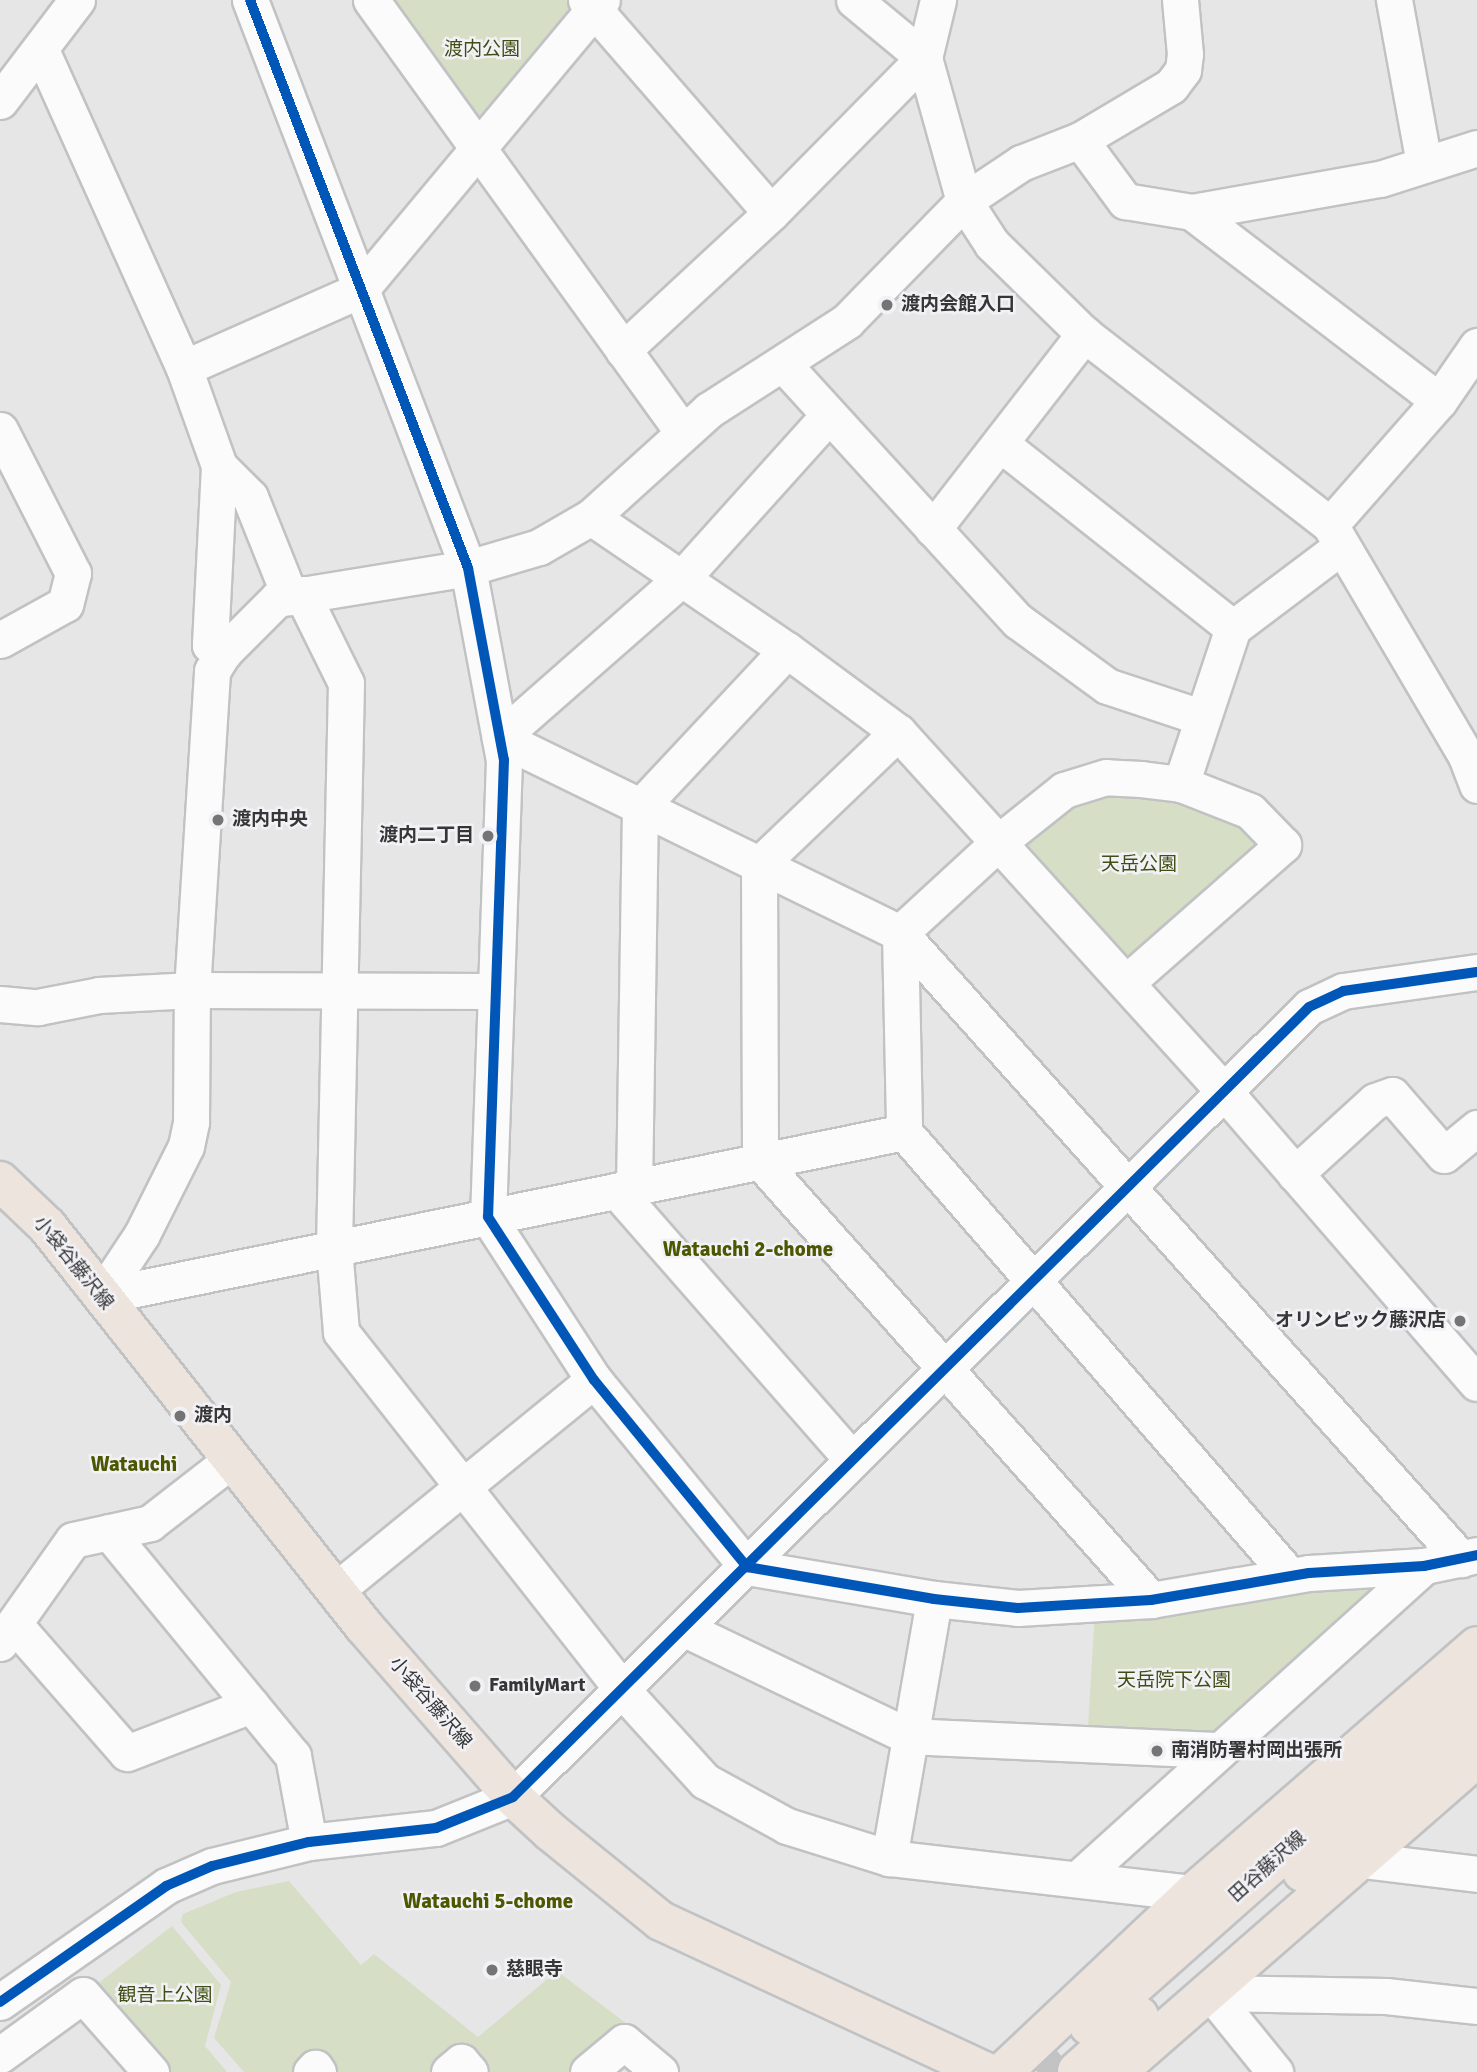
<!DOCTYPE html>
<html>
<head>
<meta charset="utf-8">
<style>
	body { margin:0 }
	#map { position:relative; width:1477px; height:2072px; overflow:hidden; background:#e6e6e7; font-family:Signika,"Noto Sans JP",sans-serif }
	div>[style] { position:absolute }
	.green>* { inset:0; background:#d6dfc5 }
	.major-tunnel>* { height:38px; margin-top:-19px; transform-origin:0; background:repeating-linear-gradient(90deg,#c3c3c4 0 38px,transparent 0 57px) }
	.roads { filter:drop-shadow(2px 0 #c1c2c3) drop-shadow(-2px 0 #c1c2c3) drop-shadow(0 2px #c1c2c3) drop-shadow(0 -2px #c1c2c3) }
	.minor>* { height:35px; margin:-17.5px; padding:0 17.5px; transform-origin:17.5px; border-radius:17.5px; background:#fbfbfb }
	.major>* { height:38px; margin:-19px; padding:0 19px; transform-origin:19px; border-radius:19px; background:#ede4de }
	.cycleway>* { height:10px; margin:-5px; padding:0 5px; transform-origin:5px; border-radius:5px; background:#0057b8 }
	.dots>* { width:19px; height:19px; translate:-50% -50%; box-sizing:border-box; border:4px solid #f2f2f6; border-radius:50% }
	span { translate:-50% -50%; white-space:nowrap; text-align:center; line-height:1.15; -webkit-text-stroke:5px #f2f2f6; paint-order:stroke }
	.park-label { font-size:19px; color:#3e4f13 }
	.poi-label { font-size:19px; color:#363637; font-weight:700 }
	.left { translate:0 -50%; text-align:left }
	.right { translate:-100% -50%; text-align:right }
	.street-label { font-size:19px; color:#363637 }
	.neighbourhood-label { font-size:21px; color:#4c5700; font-weight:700 }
</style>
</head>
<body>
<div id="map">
	<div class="green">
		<i style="clip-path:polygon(386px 0,572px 0,580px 9px,479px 132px)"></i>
		<i style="clip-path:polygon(1143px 789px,1239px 826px,1266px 854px,1134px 968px,1017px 841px,1071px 799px)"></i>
		<i style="clip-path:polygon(1400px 1570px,1199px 1755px,1087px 1743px,1095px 1611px)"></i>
		<i style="clip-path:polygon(289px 1881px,361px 1965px,374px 1954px,478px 2037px,557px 1971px,627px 2024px,570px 2072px,335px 2072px,318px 2052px,296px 2072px,244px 2072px,214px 2038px,231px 1982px,181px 1922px,183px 1914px,236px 1892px)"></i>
		<i style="clip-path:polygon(172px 1926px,221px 1985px,205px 2046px,227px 2072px,167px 2072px,92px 1988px)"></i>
	</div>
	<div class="major-tunnel">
		<i style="left:1037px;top:2072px;width:29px;rotate:-41deg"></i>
	</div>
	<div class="roads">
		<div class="minor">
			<i style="left:250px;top:0;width:608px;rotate:69deg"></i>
			<i style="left:468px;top:568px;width:195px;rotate:79.4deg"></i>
			<i style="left:504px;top:760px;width:457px;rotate:92deg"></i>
			<i style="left:488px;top:1217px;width:194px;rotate:57deg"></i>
			<i style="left:594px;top:1380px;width:242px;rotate:50.7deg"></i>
			<i style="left:747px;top:1567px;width:190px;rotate:9.7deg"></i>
			<i style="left:934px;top:1599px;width:84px;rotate:6.1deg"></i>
			<i style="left:1018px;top:1608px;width:133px;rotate:-3.4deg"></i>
			<i style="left:1151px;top:1600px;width:160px;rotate:-9.7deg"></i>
			<i style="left:1309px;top:1573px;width:115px;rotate:-3.5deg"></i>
			<i style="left:1424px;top:1566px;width:54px;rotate:-11.7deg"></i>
			<i style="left:371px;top:0;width:531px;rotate:54.19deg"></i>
			<i style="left:586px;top:0;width:282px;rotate:49deg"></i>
			<i style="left:854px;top:0;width:91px;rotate:39.6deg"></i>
			<i style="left:924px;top:58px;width:148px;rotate:74.4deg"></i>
			<i style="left:964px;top:201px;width:51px;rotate:56.9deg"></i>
			<i style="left:992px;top:244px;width:129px;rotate:44.4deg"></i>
			<i style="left:1084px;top:334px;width:311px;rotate:37.8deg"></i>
			<i style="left:1330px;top:525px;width:268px;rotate:59.5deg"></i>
			<i style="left:1466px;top:756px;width:31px;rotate:69deg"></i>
			<i style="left:1394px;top:0;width:167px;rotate:79.6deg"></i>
			<i style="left:41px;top:50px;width:349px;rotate:65.8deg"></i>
			<i style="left:184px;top:368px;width:104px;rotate:70.3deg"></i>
			<i style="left:219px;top:466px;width:179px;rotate:92.9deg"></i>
			<i style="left:210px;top:645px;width:16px;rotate:27deg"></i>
			<i style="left:0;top:101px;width:127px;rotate:-52.7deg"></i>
			<i style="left:1080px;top:140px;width:76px;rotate:53.6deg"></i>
			<i style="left:1125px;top:201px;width:68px;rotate:9.3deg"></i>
			<i style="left:1192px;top:212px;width:191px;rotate:-10deg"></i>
			<i style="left:1380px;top:179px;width:102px;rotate:-17.7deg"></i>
			<i style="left:1192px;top:212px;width:311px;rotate:37.4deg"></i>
			<i style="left:623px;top:350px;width:202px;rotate:-42.8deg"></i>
			<i style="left:771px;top:213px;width:218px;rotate:-45.4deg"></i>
			<i style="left:924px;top:58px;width:60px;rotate:-76.4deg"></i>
			<i style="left:783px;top:364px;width:348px;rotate:47.6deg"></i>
			<i style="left:1018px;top:621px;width:110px;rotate:36.1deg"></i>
			<i style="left:1107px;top:686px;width:99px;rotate:18.3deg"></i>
			<i style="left:184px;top:368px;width:193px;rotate:-23.9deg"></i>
			<i style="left:360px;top:290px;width:378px;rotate:-50.2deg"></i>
			<i style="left:828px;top:416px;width:218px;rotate:132deg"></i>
			<i style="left:682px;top:578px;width:242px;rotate:138.7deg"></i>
			<i style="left:500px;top:738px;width:445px;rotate:26deg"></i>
			<i style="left:900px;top:933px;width:841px;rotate:48.13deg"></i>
			<i style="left:0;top:430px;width:161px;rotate:63deg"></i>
			<i style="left:73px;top:573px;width:32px;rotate:104deg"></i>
			<i style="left:65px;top:604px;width:74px;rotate:151deg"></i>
			<i style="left:1002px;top:445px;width:295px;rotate:38.4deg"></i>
			<i style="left:219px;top:466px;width:44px;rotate:45deg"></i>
			<i style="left:250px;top:497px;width:108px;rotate:68.2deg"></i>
			<i style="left:290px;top:597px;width:12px;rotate:-14deg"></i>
			<i style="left:302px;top:594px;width:99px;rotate:63.7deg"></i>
			<i style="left:346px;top:683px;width:565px;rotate:91.22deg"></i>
			<i style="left:334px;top:1248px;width:84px;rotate:85.2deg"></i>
			<i style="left:341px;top:1332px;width:457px;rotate:51.8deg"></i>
			<i style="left:623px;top:1691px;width:122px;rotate:47.7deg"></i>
			<i style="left:705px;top:1781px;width:94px;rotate:28.8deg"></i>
			<i style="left:787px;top:1826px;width:107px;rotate:17.4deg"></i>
			<i style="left:889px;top:1858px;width:306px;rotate:6.6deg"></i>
			<i style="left:591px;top:517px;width:237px;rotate:34.2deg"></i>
			<i style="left:787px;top:650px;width:138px;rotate:36.5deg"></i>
			<i style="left:898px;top:732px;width:482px;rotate:47.8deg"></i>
			<i style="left:1222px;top:1089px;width:389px;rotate:49.1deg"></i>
			<i style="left:1330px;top:525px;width:165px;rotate:-48.7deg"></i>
			<i style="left:1439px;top:401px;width:67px;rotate:-55.4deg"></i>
			<i style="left:933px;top:529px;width:247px;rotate:-52.2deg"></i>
			<i style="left:787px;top:650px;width:215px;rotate:133.1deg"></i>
			<i style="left:640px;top:807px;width:380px;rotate:90.9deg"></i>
			<i style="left:634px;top:1187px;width:17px;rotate:167deg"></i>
			<i style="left:617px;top:1191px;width:356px;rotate:48.8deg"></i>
			<i style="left:898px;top:732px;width:192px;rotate:136.3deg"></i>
			<i style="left:759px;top:865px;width:296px;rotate:89.8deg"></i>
			<i style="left:760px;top:1161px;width:588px;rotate:48.31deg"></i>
			<i style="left:1181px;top:784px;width:164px;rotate:-71.6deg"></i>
			<i style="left:1233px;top:628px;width:136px;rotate:-37deg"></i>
			<i style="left:1127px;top:982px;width:208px;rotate:-41.3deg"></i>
			<i style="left:1283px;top:845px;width:47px;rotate:-134.1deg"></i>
			<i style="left:1250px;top:811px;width:74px;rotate:-158.6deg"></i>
			<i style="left:1181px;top:784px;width:40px;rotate:-172.9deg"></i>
			<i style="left:1141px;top:779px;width:35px;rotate:-177deg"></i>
			<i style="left:1106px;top:777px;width:44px;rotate:162.8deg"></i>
			<i style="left:1064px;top:790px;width:82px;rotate:141.4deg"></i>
			<i style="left:1000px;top:841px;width:136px;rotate:137.4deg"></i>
			<i style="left:900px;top:933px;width:199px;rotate:88.8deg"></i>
			<i style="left:904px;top:1132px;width:588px;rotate:49deg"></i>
			<i style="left:0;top:1004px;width:38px;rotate:5deg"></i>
			<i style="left:38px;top:1007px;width:62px;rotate:-11.1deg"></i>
			<i style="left:99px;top:995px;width:93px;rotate:-3.1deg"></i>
			<i style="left:192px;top:990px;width:304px;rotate:0.2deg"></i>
			<i style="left:1295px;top:1174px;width:108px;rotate:-42.4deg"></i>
			<i style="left:1375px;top:1101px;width:18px;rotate:-19deg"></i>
			<i style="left:1392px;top:1095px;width:79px;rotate:49.1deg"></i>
			<i style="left:1444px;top:1155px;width:43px;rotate:-39.3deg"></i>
			<i style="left:101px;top:1296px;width:74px;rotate:-56.5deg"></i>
			<i style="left:142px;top:1234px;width:98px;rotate:-63.4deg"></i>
			<i style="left:186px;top:1146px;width:25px;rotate:-78deg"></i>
			<i style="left:191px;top:1122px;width:132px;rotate:-89.6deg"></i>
			<i style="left:192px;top:990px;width:320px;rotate:-86.4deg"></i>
			<i style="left:212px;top:671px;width:22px;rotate:-58deg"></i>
			<i style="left:224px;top:652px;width:75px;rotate:-45deg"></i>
			<i style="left:277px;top:599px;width:193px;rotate:-9.2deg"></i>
			<i style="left:468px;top:568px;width:74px;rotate:-16.5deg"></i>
			<i style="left:539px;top:547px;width:60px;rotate:-30deg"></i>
			<i style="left:591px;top:517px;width:159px;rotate:-42.2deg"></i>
			<i style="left:709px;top:410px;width:164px;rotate:-32.8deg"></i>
			<i style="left:847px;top:321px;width:168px;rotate:-45.7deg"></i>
			<i style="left:964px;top:201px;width:69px;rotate:-33.7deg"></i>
			<i style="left:1021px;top:163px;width:63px;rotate:-21.3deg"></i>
			<i style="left:1080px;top:140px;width:106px;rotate:-30.7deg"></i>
			<i style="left:1171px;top:86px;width:20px;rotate:-53deg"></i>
			<i style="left:1183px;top:70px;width:16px;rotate:-83deg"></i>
			<i style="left:1185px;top:54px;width:54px;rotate:-95.3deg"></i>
			<i style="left:101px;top:1296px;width:820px;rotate:-11.54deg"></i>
			<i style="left:109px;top:1532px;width:290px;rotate:50.6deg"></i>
			<i style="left:293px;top:1756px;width:87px;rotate:79.5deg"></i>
			<i style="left:335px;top:1591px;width:334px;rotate:-39.2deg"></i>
			<i style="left:14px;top:1624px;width:171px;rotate:48.8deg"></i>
			<i style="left:127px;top:1753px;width:133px;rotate:-21.2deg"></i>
			<i style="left:687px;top:1630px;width:245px;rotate:25.6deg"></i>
			<i style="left:908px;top:1736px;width:307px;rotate:2.6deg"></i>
			<i style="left:0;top:1643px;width:126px;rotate:-54.7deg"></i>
			<i style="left:73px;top:1540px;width:79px;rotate:-12.4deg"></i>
			<i style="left:150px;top:1523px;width:101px;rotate:-37.8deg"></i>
			<i style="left:889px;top:1858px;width:263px;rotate:-80.1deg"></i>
			<i style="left:1362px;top:1860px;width:116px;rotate:6.9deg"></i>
			<i style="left:1080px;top:1877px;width:464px;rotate:-42.1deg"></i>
			<i style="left:1211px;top:1993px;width:175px;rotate:1deg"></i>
			<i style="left:1386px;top:1996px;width:92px;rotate:6.3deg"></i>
			<i style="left:1211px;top:1993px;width:102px;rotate:51deg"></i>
			<i style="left:0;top:2002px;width:203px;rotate:-34.9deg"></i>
			<i style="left:166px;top:1886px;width:50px;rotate:-23.5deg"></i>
			<i style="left:212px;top:1866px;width:100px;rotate:-13.9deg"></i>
			<i style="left:309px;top:1842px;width:128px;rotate:-6.3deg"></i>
			<i style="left:436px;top:1828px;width:83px;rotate:-21.9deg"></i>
			<i style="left:513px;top:1797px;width:1121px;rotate:-44.78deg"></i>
			<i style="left:1309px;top:1007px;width:38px;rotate:-25deg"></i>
			<i style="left:1343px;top:991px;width:135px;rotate:-8.1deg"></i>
			<i style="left:0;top:2055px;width:102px;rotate:-35.9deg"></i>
			<i style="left:83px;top:1995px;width:103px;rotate:48.6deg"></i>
			<i style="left:311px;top:2072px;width:6px;rotate:-45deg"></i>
			<i style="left:315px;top:2068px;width:5px;rotate:53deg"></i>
			<i style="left:449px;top:2072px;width:16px;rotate:-40deg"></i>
			<i style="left:461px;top:2062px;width:13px;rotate:48deg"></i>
			<i style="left:588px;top:2072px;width:47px;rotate:-39.8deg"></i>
			<i style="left:624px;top:2042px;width:47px;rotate:39.8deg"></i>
		</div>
		<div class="major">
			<i style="left:0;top:1181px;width:65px;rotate:43.8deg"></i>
			<i style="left:47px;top:1226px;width:509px;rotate:51.62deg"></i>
			<i style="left:363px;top:1625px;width:228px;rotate:48.9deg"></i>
			<i style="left:513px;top:1797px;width:52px;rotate:42.6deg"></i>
			<i style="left:551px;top:1832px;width:141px;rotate:39deg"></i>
			<i style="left:661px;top:1921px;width:359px;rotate:24.9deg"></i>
			<i style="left:1302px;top:1872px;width:232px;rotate:-41.2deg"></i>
			<i style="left:1089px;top:2026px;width:519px;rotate:-41.56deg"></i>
			<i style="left:1077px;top:2071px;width:83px;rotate:-41.6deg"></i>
			<i style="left:1003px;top:2072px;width:261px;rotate:-43.3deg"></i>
			<i style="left:1193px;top:1893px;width:376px;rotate:-41deg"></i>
			<i style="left:1117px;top:2072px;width:478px;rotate:-41.1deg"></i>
		</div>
	</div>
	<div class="cycleway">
		<i style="left:250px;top:0;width:608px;rotate:69deg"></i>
		<i style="left:468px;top:568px;width:195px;rotate:79.4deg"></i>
		<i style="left:504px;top:760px;width:457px;rotate:92deg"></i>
		<i style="left:488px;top:1217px;width:194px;rotate:57deg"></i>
		<i style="left:594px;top:1380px;width:242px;rotate:50.7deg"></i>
		<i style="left:747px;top:1567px;width:190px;rotate:9.7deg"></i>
		<i style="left:934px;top:1599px;width:84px;rotate:6.1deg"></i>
		<i style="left:1018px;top:1608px;width:133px;rotate:-3.4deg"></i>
		<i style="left:1151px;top:1600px;width:160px;rotate:-9.7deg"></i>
		<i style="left:1309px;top:1573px;width:115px;rotate:-3.5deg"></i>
		<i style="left:1424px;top:1566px;width:54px;rotate:-11.7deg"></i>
		<i style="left:0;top:2002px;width:203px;rotate:-34.9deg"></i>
		<i style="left:166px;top:1886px;width:50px;rotate:-23.5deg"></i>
		<i style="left:212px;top:1866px;width:100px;rotate:-13.9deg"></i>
		<i style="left:309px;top:1842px;width:128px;rotate:-6.3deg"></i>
		<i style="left:436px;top:1828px;width:83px;rotate:-21.9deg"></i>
		<i style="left:513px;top:1797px;width:1121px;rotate:-44.78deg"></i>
		<i style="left:1309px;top:1007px;width:38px;rotate:-25deg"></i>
		<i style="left:1343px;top:991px;width:135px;rotate:-8.1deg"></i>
	</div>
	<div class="dots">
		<i style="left:887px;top:305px;background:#747475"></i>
		<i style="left:218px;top:820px;background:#747475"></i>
		<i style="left:488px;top:836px;background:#747475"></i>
		<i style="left:1460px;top:1321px;background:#747475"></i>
		<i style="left:180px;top:1416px;background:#747475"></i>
		<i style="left:475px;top:1686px;background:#747475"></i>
		<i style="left:1157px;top:1751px;background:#747475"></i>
		<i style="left:492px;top:1970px;background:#747475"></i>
	</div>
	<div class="park-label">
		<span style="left:482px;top:50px">渡内公園</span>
		<span style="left:1139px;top:865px">天岳公園</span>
		<span style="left:1174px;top:1681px">天岳院下公園</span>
		<span style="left:165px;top:1996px">観音上公園</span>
	</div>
	<div class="poi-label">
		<span class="left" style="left:901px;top:305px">渡内会館入口</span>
		<span class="left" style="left:232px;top:820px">渡内中央</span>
		<span class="right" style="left:474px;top:836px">渡内二丁目</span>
		<span class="right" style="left:1446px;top:1321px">オリンピック藤沢店</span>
		<span class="left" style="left:194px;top:1416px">渡内</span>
		<span class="left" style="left:489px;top:1686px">FamilyMart</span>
		<span class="left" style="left:1171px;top:1751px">南消防署村岡出張所</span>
		<span class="left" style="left:506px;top:1970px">慈眼寺</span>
	</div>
	<div class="street-label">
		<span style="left:73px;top:1263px;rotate:51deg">小袋谷藤沢線</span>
		<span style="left:430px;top:1703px;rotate:49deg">小袋谷藤沢線</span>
		<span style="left:1268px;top:1867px;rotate:-42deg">田谷藤沢線</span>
	</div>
	<div class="neighbourhood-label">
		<span style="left:748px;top:1249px">Watauchi 2-chome</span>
		<span style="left:134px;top:1464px">Watauchi</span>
		<span style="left:488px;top:1901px">Watauchi 5-chome</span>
	</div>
</div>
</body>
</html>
